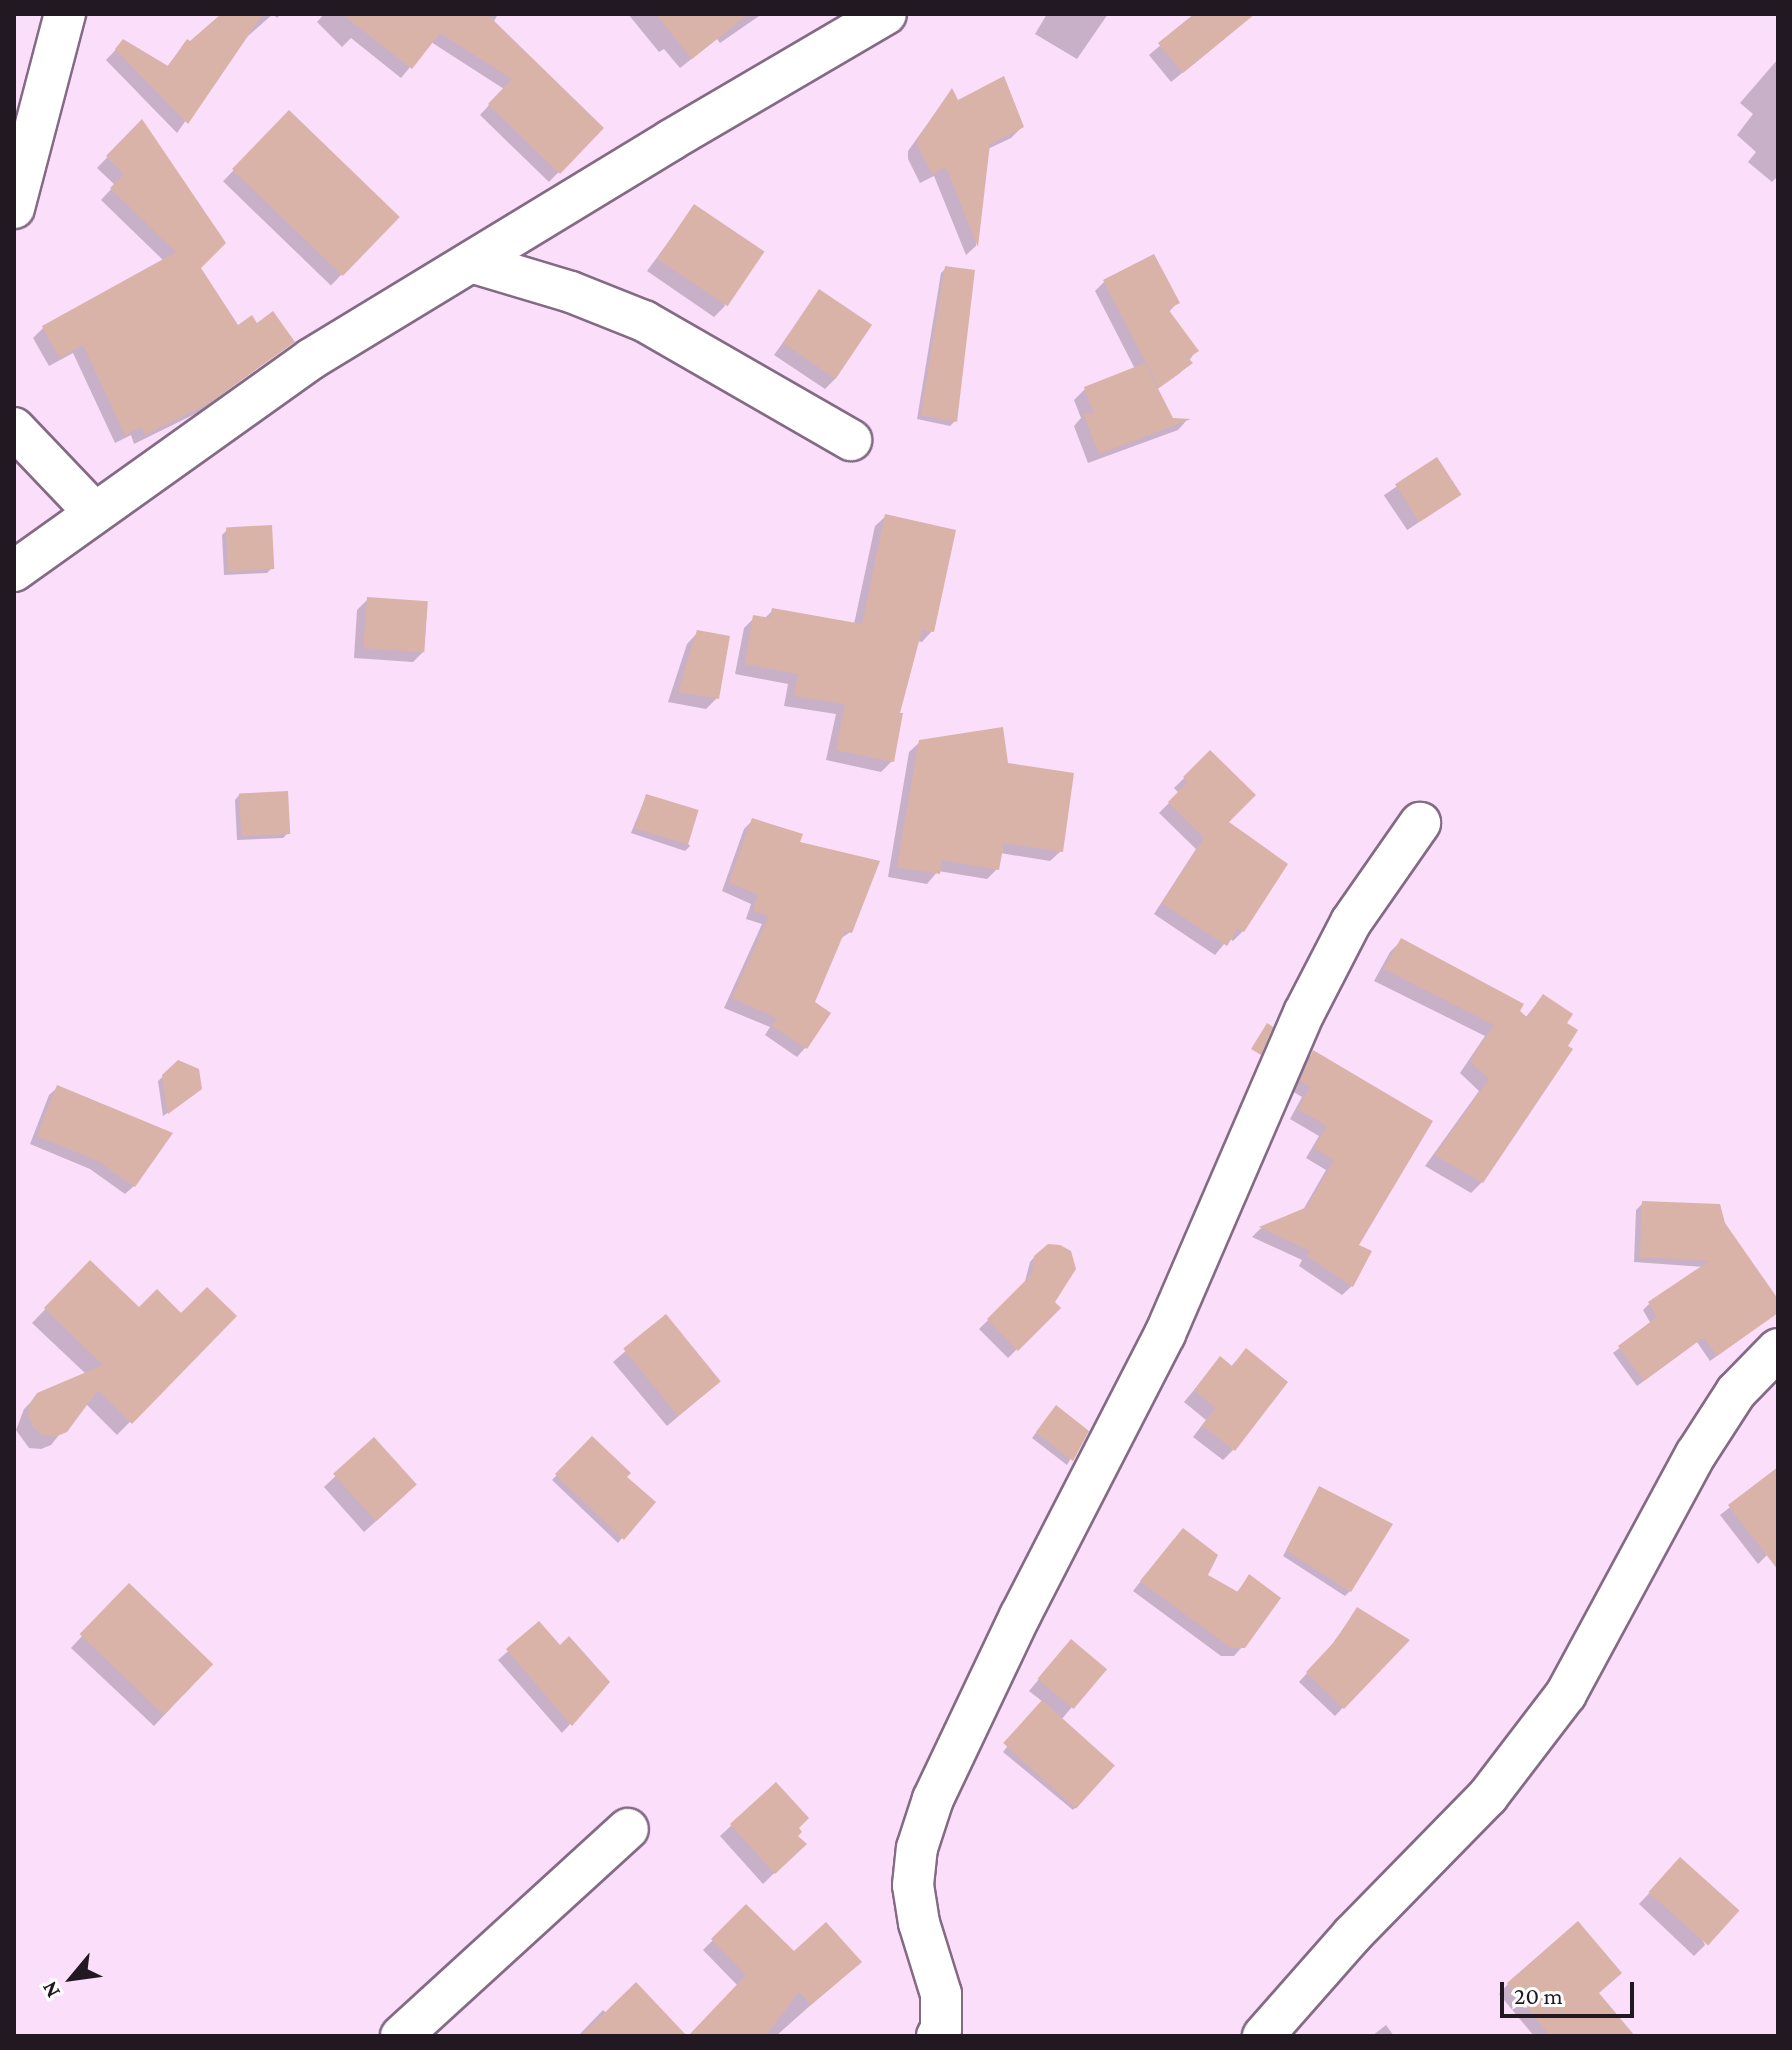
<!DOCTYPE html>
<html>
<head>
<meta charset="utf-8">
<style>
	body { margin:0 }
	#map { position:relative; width:1792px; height:2050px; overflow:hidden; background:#fadefa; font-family:"Crimson Pro",serif }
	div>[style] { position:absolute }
	.shadow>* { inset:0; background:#0003; transform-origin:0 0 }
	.building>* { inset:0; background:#d9b3a8; transform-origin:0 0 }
	.roads { filter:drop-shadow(2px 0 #846b84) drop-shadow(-2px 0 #846b84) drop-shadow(0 2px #846b84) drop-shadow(0 -2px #846b84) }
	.minor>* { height:40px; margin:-20px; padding:0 20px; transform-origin:20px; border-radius:20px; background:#fff }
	span { translate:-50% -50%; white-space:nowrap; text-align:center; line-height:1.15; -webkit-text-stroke:6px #fff; paint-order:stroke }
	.frame { position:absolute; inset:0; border:16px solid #211822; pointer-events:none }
	.north { position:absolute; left:32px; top:1938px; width:80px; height:80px; -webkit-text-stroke:6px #fff; paint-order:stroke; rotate:241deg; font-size:22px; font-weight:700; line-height:32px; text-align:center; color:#211822 }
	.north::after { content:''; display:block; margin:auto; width:28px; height:36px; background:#211822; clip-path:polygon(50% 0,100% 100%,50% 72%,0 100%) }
	.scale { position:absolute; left:1500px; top:1982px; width:134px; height:36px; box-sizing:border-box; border:4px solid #211822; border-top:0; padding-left:10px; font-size:24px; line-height:28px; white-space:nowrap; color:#211822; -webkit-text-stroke:6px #fff; paint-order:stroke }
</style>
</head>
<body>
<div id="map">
	<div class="shadow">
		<i style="clip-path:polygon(224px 14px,281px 14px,277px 18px,273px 14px,241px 42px,177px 133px,106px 60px,123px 42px,166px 68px,187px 41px,190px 44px)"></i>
		<i style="clip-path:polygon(324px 14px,498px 14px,493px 23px,601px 128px,549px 182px,480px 115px,504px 89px,431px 42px,401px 78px,351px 38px,342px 47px,317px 22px)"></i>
		<i style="clip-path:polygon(628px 14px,762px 14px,720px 43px,717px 39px,680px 68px,664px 49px,659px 52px)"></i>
		<i style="clip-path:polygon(1047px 14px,1108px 14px,1077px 59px,1035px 34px)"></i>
		<i style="clip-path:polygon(1197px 14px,1225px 14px,1225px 38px,1171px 82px,1149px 55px)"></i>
		<i style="clip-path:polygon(1778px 59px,1778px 176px,1772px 182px,1748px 162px,1756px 152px,1737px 135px,1753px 114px,1740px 103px)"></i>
		<i style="clip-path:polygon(951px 91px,957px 102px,1022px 127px,1011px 138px,988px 149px,976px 246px,966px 255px,934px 176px,920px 183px,908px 159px,908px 151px)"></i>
		<i style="left:289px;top:113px;width:150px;height:95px;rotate:44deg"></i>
		<i style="clip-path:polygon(141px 122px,198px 268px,237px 328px,257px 325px,292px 342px,197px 413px,134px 444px,131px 435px,115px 443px,73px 353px,49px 366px,33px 338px,43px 328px,164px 261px,101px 200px,115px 185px,97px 168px)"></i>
		<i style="clip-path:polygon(694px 207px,725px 306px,714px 317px,647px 271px)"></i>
		<i style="clip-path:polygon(946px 268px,955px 421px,950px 426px,917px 419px,941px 273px)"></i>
		<i style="clip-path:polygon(1104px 282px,1177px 303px,1168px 313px,1196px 351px,1180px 373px,1156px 390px,1172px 420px,1186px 421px,1178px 430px,1088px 463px,1074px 426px,1081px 418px,1074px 400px,1085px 389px,1135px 369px,1095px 291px)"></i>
		<i style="clip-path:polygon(819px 292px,836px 378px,825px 389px,774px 355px)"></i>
		<i style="left:1436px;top:460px;width:42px;height:63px;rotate:56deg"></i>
		<i style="clip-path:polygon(886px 516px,932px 631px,922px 642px,917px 641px,898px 714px,892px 761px,881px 772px,826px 760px,836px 714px,784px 706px,788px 684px,735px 674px,744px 628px,754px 618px,764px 619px,773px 610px,854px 624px,875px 526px)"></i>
		<i style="clip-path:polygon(227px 530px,272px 568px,267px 573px,224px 575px,222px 535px)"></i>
		<i style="clip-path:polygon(368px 599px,424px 651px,413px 662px,354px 658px,357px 610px)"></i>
		<i style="clip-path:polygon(698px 632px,717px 698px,706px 709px,668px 702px,687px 644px)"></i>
		<i style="clip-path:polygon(920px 742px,1006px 764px,1061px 851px,1050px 861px,1000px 853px,997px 869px,987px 879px,938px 871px,927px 884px,888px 877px,909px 752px)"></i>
		<i style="clip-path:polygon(1210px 753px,1226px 822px,1243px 931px,1233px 941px,1229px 938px,1215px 955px,1154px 914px,1196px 849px,1159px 813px,1179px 793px,1174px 788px)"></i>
		<i style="clip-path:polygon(240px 794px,288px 833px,283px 838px,237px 840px,235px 800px)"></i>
		<i style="clip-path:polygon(646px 796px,690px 846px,685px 851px,631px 833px)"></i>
		<i style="clip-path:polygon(753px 820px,798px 844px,850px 932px,839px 940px,812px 1003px,805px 1048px,797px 1057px,765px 1035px,770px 1027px,724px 1008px,762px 924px,746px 919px,751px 904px,722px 891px,744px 829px)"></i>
		<i style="clip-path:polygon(1401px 941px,1525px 1018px,1543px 996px,1482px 1182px,1471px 1193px,1425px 1166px,1479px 1091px,1460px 1073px,1485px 1036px,1374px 981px,1390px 952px)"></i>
		<i style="clip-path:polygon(1313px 1053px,1356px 1246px,1352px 1286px,1342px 1295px,1299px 1266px,1302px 1260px,1252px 1237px,1260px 1229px,1303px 1210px,1326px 1170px,1306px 1158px,1319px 1136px,1290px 1119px,1302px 1097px,1292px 1091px,1304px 1062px)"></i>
		<i style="clip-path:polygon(179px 1062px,195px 1094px,163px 1116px,158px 1081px)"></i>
		<i style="clip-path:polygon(58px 1087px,134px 1186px,125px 1194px,90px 1169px,30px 1144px,49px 1095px)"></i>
		<i style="clip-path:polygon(1643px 1203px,1723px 1224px,1778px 1302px,1778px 1312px,1710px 1361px,1697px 1342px,1637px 1386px,1613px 1353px,1651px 1324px,1643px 1310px,1649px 1304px,1704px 1267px,1634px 1262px,1636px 1210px)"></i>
		<i style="clip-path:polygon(1039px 1252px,1053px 1302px,1058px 1308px,1008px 1358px,979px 1329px,1024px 1285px,1030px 1262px)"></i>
		<i style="clip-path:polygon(90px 1263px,139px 1310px,234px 1316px,117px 1435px,85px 1403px,51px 1445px,41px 1449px,29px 1448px,16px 1430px,24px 1409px,38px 1395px,86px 1374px,32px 1323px)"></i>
		<i style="clip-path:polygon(666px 1316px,708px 1391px,667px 1426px,613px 1362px)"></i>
		<i style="clip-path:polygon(1220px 1359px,1231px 1367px,1235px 1362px,1234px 1449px,1223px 1460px,1193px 1437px,1206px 1420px,1184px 1402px)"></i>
		<i style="clip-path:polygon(1051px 1413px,1087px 1431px,1067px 1465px,1032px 1438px)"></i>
		<i style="clip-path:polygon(592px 1439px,624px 1477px,622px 1538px,618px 1543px,552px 1480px)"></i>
		<i style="clip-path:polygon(374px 1440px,404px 1496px,364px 1532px,324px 1487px)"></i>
		<i style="clip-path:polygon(1770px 1476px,1778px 1484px,1778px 1567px,1768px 1554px,1758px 1564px,1720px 1515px)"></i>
		<i style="clip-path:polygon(1320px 1488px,1350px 1591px,1345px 1596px,1283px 1556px)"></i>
		<i style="clip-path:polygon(1174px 1539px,1206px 1576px,1236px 1593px,1249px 1577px,1243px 1646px,1234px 1656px,1221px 1656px,1133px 1591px)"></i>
		<i style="clip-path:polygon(118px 1597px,212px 1664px,154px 1726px,71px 1648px)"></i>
		<i style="clip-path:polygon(1357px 1609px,1407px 1640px,1335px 1716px,1299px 1682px,1328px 1650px)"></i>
		<i style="clip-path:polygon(539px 1624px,559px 1648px,608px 1682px,562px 1733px,498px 1660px)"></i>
		<i style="clip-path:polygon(1071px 1641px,1104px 1669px,1061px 1720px,1113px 1766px,1073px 1810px,1003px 1752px,1043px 1702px,1029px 1691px)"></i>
		<i style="clip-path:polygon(775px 1785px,796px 1829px,796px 1836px,804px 1844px,763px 1884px,720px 1836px)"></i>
		<i style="clip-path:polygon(1670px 1871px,1705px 1945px,1694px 1956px,1639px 1904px)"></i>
		<i style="clip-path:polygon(746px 1907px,794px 1953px,849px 1971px,776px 2036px,691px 2036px,738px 1986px,703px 1950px)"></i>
		<i style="clip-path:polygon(1508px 1984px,1597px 1994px,1632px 2036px,1534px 2036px,1499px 1994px)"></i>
		<i style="clip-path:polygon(603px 2010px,626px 2033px,623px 2036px,578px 2036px)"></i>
		<i style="clip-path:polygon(1386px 2025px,1394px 2036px,1372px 2036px)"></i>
	</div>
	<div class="building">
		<i style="clip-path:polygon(221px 14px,263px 14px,188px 124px,115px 49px,123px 39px,168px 66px,187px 39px,190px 41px)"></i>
		<i style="clip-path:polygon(342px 14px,487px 14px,604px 128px,560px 174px,488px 104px,512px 79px,440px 33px,412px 69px)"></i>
		<i style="clip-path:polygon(656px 14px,748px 14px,692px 59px)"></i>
		<i style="clip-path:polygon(1194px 14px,1255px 14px,1183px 73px,1158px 43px)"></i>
		<i style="clip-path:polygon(1004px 76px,1024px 127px,990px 144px,978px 247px,946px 167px,932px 174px,918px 147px,918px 138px,952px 88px,958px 100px)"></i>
		<i style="left:289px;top:110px;width:154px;height:82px;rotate:44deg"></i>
		<i style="clip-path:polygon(142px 119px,226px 243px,201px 268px,238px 325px,252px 315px,257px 323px,273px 311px,295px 342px,209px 403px,145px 435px,141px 427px,125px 435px,83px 345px,59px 358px,42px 326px,176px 252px,110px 188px,124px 174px,106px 156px)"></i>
		<i style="left:694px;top:204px;width:85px;height:66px;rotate:34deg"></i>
		<i style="clip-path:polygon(1154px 254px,1180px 303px,1168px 309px,1199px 351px,1188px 358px,1193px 363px,1159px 388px,1103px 280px)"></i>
		<i style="clip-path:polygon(945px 266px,975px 270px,957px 422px,921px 415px)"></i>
		<i style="left:819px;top:289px;width:64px;height:65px;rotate:34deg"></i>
		<i style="clip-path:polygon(1145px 363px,1173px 418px,1191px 419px,1099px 454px,1083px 413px,1094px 414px,1084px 387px)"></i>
		<i style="left:1437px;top:457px;width:45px;height:50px;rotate:57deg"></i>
		<i style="clip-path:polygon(885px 514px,956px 530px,934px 632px,922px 630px,900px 713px,903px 713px,894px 762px,836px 750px,845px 704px,794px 696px,798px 674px,745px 664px,753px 615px,770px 618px,772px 608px,862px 624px)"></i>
		<i style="left:272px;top:525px;width:44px;height:46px;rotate:87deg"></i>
		<i style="left:367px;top:597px;width:61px;height:51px;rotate:4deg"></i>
		<i style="clip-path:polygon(697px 630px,730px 636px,719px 699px,678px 692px)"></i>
		<i style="clip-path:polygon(1003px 727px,1008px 763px,1074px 773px,1063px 852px,1004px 843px,999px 870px,942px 860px,940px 874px,897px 867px,919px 740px)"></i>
		<i style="clip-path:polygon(1210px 750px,1256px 795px,1229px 822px,1288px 864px,1244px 932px,1238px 928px,1227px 946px,1162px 903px,1204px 838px,1168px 802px,1188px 782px,1183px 777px)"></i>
		<i style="left:288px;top:791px;width:43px;height:49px;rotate:87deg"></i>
		<i style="left:646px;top:794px;width:55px;height:36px;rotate:17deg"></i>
		<i style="clip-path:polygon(752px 818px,803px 834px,800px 842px,880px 861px,852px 933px,845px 931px,815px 1002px,831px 1013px,807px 1049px,772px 1026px,777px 1018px,732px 998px,769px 916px,753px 911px,758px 895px,729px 882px)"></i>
		<i style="clip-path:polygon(1401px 938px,1524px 1004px,1520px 1011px,1527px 1017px,1543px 994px,1573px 1014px,1567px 1023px,1578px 1030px,1568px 1046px,1573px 1049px,1483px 1183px,1435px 1155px,1489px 1079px,1470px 1061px,1494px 1025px,1384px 969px)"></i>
		<i style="clip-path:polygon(1267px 1023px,1273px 1027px,1261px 1055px,1251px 1049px)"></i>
		<i style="clip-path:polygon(1313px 1050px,1433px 1121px,1359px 1245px,1372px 1251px,1353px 1287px,1307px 1256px,1310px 1251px,1259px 1227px,1307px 1207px,1334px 1160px,1314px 1148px,1327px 1126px,1298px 1109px,1310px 1087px,1300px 1081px)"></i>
		<i style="clip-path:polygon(178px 1060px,199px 1069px,202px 1089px,168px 1114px,162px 1075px)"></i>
		<i style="clip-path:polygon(57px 1085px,173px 1133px,135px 1187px,98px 1161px,37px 1136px)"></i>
		<i style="clip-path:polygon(1642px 1201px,1720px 1204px,1725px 1223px,1778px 1299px,1778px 1313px,1717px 1356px,1704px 1337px,1644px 1381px,1618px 1346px,1657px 1317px,1648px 1302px,1709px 1261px,1640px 1257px)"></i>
		<i style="clip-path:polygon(1048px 1244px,1060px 1245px,1071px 1251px,1076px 1269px,1055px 1302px,1061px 1308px,1018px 1351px,987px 1319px,1032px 1274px,1034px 1256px)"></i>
		<i style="clip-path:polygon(90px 1260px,139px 1307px,157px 1289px,181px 1313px,207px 1287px,237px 1316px,132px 1424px,98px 1390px,67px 1432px,55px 1437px,42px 1435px,33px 1427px,28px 1415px,30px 1403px,37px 1393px,103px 1365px,44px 1308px)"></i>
		<i style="left:666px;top:1314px;width:87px;height:55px;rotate:51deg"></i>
		<i style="clip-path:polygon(1246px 1348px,1288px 1382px,1235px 1451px,1202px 1425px,1216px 1408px,1194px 1390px,1220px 1356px,1232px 1366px)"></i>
		<i style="clip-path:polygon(1056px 1405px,1089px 1431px,1073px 1461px,1036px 1432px)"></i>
		<i style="clip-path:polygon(592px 1436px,631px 1473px,627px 1477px,656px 1502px,624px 1540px,555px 1474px)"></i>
		<i style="left:374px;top:1437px;width:64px;height:55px;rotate:48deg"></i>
		<i style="clip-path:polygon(1778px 1467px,1778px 1570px,1728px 1505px)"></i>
		<i style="clip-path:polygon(1319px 1486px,1393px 1524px,1351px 1592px,1286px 1550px)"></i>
		<i style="clip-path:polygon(1183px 1528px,1218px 1555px,1208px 1575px,1238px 1592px,1249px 1574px,1281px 1598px,1245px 1648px,1231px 1648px,1140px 1581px)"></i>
		<i style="left:129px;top:1583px;width:117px;height:71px;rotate:44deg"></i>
		<i style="clip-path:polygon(1357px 1607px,1410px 1640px,1344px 1709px,1306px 1672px,1336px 1640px)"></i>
		<i style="clip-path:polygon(539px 1621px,560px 1645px,569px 1636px,610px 1682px,572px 1726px,506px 1649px)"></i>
		<i style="left:1071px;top:1639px;width:47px;height:52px;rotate:40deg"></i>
		<i style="left:1042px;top:1700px;width:98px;height:58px;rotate:42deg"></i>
		<i style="clip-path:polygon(776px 1782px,809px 1818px,799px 1828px,802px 1832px,798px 1836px,807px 1844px,775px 1874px,730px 1824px)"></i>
		<i style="left:1680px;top:1857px;width:80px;height:47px;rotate:42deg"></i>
		<i style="clip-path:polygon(746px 1904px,794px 1951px,826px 1922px,862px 1962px,811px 2005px,799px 1992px,765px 2036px,688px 2036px,746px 1975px,711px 1939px)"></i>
		<i style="clip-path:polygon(1578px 1921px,1622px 1973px,1599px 1993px,1635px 2036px,1550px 2036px,1507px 1983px)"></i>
		<i style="clip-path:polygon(636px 1982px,687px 2036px,581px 2036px)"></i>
	</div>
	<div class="roads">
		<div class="minor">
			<i style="left:14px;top:208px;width:201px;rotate:-75.3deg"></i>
			<i style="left:471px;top:262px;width:104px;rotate:16.7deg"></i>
			<i style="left:571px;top:292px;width:79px;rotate:21.7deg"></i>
			<i style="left:644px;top:321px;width:239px;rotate:29.9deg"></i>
			<i style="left:14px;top:428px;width:117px;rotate:46.4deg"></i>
			<i style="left:14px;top:571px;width:365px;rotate:-35.5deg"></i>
			<i style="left:311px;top:359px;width:421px;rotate:-31.3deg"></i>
			<i style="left:671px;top:140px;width:249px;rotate:-30.4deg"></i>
			<i style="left:401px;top:2036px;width:307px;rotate:-42.4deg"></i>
			<i style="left:937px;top:2036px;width:8px;rotate:-60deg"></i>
			<i style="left:941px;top:2029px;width:35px;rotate:-90deg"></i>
			<i style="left:941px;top:1994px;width:74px;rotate:-107.2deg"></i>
			<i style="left:919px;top:1923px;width:38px;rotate:-99deg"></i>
			<i style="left:913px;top:1885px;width:37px;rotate:-84deg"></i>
			<i style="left:917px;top:1848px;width:52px;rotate:-71.9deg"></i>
			<i style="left:933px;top:1799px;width:203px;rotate:-64.6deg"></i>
			<i style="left:1020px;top:1616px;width:317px;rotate:-62.8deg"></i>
			<i style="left:1165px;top:1334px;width:350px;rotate:-66.6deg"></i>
			<i style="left:1304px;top:1013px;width:102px;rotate:-62.7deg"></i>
			<i style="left:1351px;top:922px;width:121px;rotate:-55.1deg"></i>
			<i style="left:1263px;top:2036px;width:135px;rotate:-48.6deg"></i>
			<i style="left:1352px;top:1935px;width:194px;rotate:-45.6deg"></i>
			<i style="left:1488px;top:1796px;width:128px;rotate:-52.6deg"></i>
			<i style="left:1566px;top:1694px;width:273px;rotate:-61.6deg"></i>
			<i style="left:1696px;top:1454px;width:74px;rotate:-57.2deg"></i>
			<i style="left:1736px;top:1392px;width:60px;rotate:-45.7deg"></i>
		</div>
	</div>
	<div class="frame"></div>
	<div class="north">N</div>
	<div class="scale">20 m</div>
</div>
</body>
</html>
